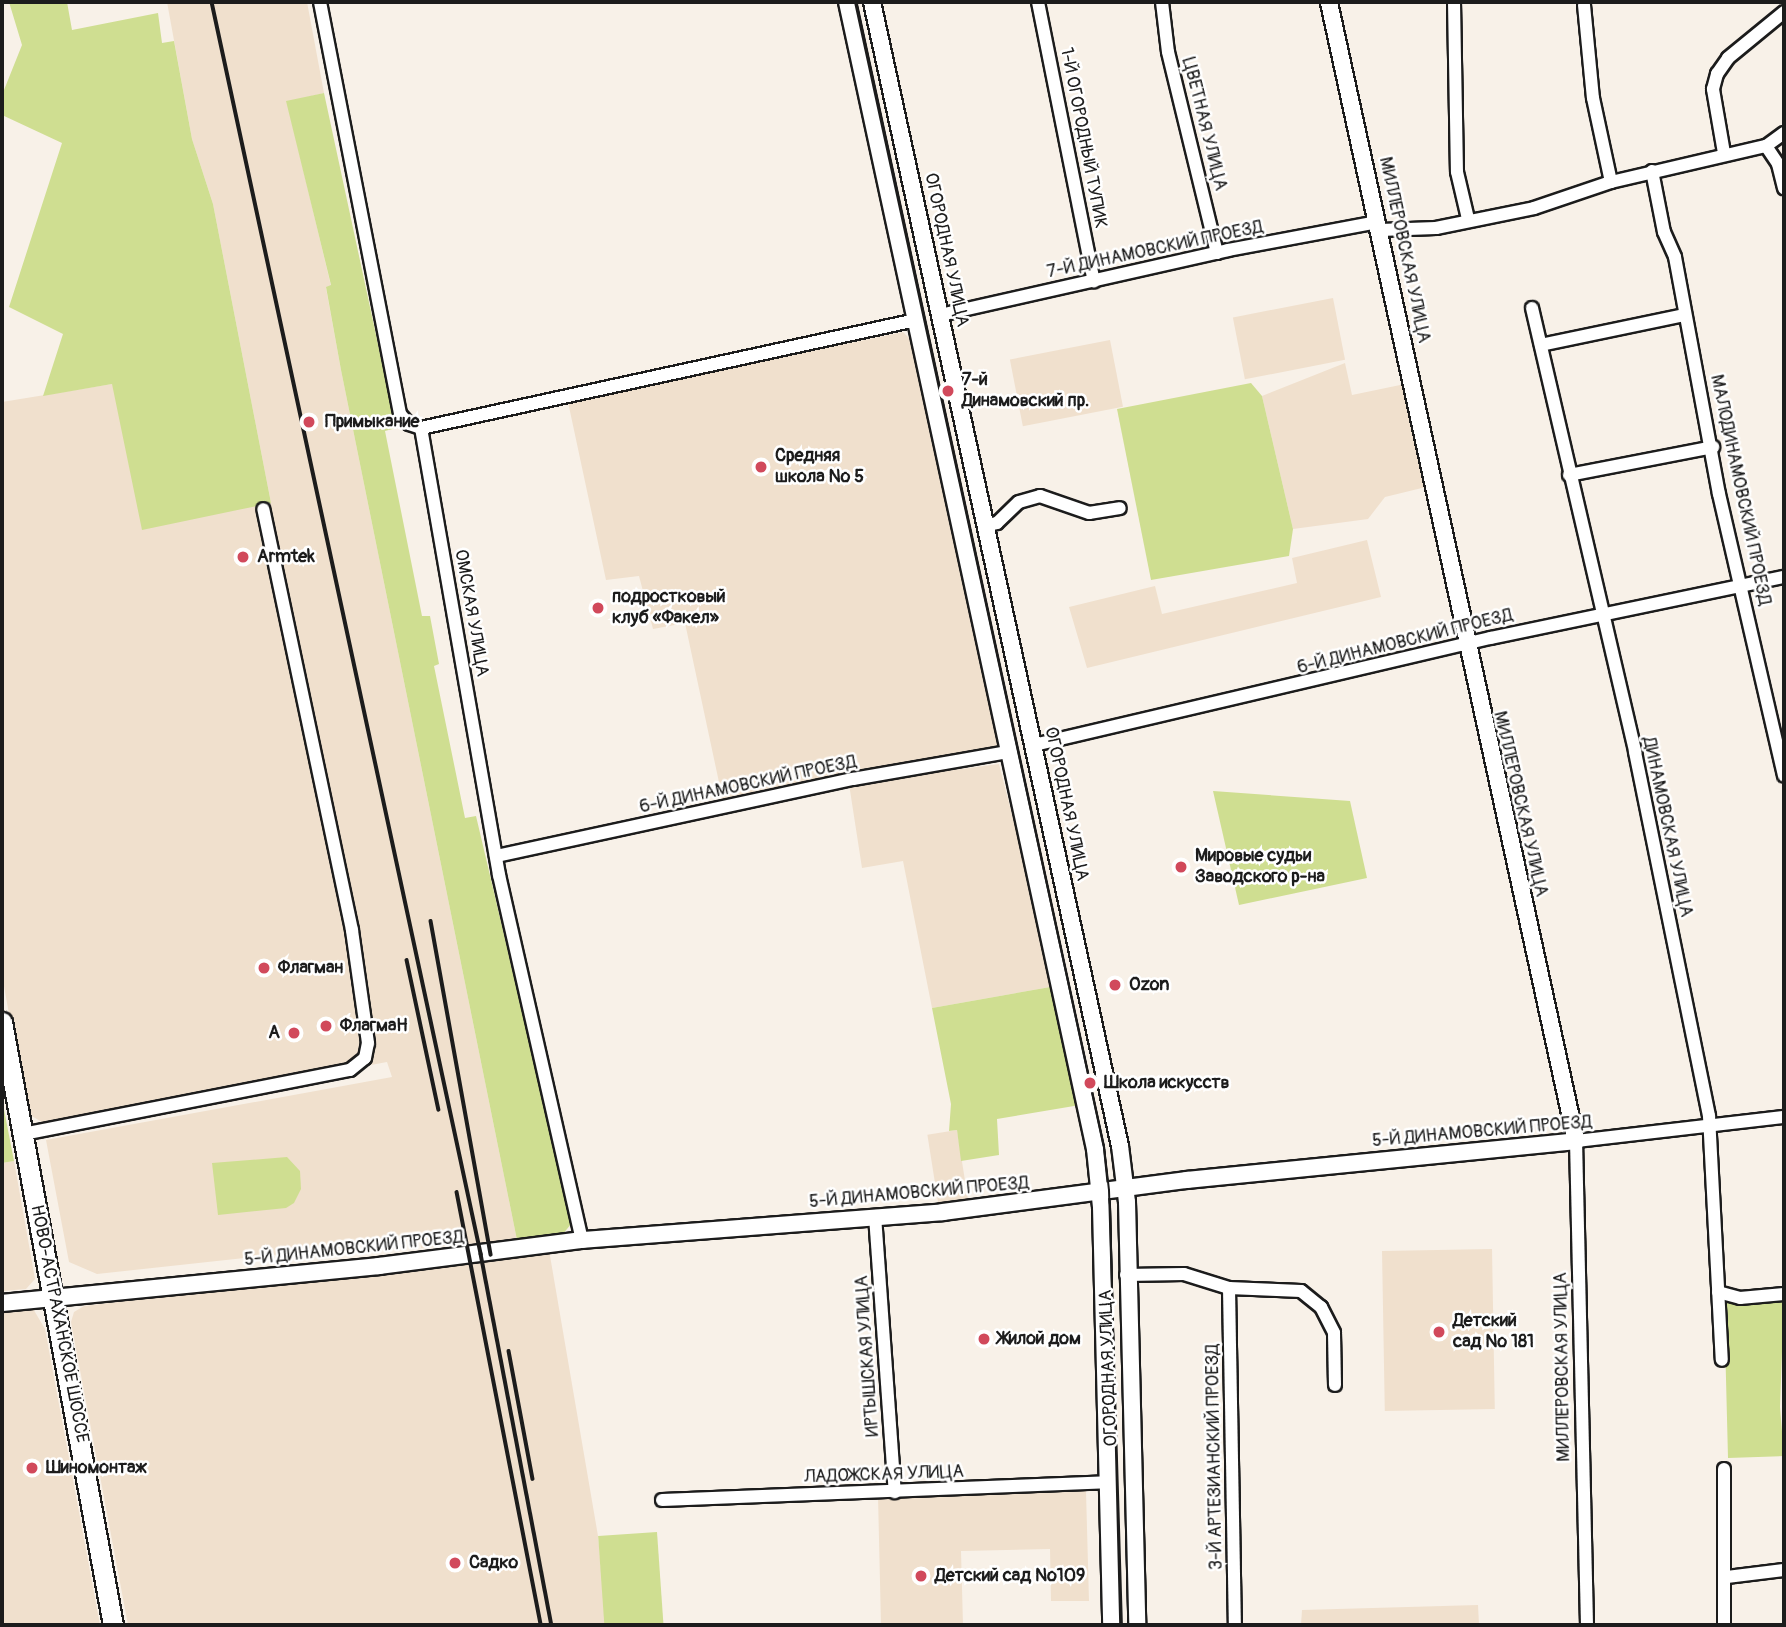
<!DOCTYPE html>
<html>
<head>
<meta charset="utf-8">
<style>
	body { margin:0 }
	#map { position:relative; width:1786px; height:1627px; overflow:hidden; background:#f8f1e8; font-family:Pangolin,sans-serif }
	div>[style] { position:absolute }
	.built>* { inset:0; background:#f0e0cd; transform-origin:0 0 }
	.green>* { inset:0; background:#cfde91; transform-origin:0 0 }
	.roads { filter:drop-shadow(2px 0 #1c1c1c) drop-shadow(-2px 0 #1c1c1c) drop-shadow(0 2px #1c1c1c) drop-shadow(0 -2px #1c1c1c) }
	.street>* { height:12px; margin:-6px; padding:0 6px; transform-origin:6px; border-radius:6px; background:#fff }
	.secondary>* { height:16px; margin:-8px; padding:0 8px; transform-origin:8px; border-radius:8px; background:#fff }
	.primary>* { height:19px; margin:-9.5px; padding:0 9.5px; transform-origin:9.5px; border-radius:9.5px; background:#fff }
	.tram>* { height:2px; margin:-1px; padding:0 1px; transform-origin:1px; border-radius:1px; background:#1c1c1c }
	.rail>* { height:3.5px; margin:-1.75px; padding:0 1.75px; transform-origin:1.75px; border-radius:1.75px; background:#1c1c1c }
	.dots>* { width:19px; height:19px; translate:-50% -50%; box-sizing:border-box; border:4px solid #fff; border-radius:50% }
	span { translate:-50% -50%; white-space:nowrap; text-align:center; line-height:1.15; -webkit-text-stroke:5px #fff; paint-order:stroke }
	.street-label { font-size:18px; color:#1c1c1c }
	.poi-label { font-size:18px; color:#1c1c1c; font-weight:700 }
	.left { translate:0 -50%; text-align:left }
	.right { translate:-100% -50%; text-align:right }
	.frame { position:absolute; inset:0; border:4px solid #1c1c1c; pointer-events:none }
</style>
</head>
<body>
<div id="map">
	<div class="built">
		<i style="clip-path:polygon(167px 2px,307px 2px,324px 93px,287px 102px,331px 286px,326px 288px,341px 370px,517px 1240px,421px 1248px,420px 1239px,97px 1274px,69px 1262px,46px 1140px,392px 1077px,387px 1062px,47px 1125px,30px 1115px,9px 1014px,2px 975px,2px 402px,112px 384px,271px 503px,213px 204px,192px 139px)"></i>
		<i style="left:1333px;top:298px;width:63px;height:102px;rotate:79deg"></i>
		<i style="clip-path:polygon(903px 332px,912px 341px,999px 740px,996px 747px,723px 801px,685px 623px,653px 629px,639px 576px,606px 580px,568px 402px)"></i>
		<i style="left:1110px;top:340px;width:68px;height:102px;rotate:79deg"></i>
		<i style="clip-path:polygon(1345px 363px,1352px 395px,1405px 384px,1426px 487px,1385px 497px,1368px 519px,1293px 529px,1262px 396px)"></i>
		<i style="clip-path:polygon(1367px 540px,1381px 597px,1087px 668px,1069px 607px,1155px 586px,1162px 614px,1297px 583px,1292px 558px)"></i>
		<i style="clip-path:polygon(999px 764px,1056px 986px,932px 1008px,903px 861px,862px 868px,849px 784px)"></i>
		<i style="left:957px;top:1130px;width:71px;height:30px;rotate:81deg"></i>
		<i style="clip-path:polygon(14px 1161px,35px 1279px,26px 1289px,2px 1291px,2px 1163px)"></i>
		<i style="left:1492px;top:1249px;width:160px;height:110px;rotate:89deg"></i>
		<i style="clip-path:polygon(549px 1250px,598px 1536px,606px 1625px,128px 1625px,71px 1322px,74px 1312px,84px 1306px)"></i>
		<i style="clip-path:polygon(32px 1307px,45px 1329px,100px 1625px,2px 1625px,2px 1310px)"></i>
		<i style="clip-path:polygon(1086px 1491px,1089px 1601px,1051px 1601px,1050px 1549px,961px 1551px,963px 1625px,881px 1625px,878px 1496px)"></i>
		<i style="clip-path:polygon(1478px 1605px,1479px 1625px,1301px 1625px,1302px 1610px)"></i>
	</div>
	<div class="green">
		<i style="clip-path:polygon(9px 2px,67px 2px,72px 30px,158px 13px,162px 43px,174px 41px,192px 139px,213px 204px,271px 503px,142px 530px,112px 384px,43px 396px,63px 334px,9px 307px,62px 143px,2px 115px,2px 95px,22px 45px)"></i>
		<i style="clip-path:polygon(324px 93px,396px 428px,385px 431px,422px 616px,430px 616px,439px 664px,434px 666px,465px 818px,476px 816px,572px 1223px,562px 1235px,517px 1240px,341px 370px,326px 287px,331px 285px,286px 101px)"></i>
		<i style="clip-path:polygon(1251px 383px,1262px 396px,1293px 529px,1289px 556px,1151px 580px,1117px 409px)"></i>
		<i style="clip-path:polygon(1213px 791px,1350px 801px,1367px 878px,1239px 905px)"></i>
		<i style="clip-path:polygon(1056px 986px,1080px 1105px,997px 1119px,999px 1155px,961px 1161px,957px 1130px,949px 1131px,951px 1104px,932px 1008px)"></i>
		<i style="clip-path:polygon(2px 1099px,14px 1161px,2px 1163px)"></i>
		<i style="clip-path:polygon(287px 1157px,300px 1171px,301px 1189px,294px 1203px,286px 1208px,218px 1215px,212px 1163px)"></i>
		<i style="clip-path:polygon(1784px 1296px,1780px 1407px,1784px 1456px,1728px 1458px,1724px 1300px)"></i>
		<i style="left:657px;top:1532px;width:93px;height:59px;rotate:86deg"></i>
	</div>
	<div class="roads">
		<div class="street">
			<i style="left:320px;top:2px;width:420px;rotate:79deg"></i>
			<i style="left:400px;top:414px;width:13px;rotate:48deg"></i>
			<i style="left:409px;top:424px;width:13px;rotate:18deg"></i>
			<i style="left:421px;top:428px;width:454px;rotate:80.1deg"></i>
			<i style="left:499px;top:875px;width:374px;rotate:77.2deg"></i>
			<i style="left:1038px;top:2px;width:285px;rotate:78.7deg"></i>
			<i style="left:1162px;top:2px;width:50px;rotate:83.2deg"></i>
			<i style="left:1168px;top:52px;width:207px;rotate:76.3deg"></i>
			<i style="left:1454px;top:2px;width:170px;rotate:89deg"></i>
			<i style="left:1457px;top:172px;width:48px;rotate:76.8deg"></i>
			<i style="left:1584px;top:5px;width:93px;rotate:84.5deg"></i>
			<i style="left:1593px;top:98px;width:86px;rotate:77.9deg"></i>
			<i style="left:1766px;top:146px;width:22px;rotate:56deg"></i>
			<i style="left:1778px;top:164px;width:25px;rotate:76deg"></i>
			<i style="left:1724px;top:153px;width:65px;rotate:-99.8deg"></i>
			<i style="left:1713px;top:89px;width:16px;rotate:-75deg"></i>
			<i style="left:1717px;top:74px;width:19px;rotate:-55deg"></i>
			<i style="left:1728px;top:58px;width:72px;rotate:-39.4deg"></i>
			<i style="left:1652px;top:171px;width:62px;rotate:78.9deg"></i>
			<i style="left:1664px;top:232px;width:27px;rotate:66deg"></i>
			<i style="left:1675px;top:257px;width:241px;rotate:79.5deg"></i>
			<i style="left:1719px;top:494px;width:289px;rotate:77deg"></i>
			<i style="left:1380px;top:230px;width:56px;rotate:-2deg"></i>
			<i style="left:1436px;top:228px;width:100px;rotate:-11.5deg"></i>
			<i style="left:1534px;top:208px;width:81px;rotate:-18.7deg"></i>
			<i style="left:1611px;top:182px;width:159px;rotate:-13.1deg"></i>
			<i style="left:1766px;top:146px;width:22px;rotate:-36deg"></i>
			<i style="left:1532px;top:308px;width:456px;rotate:76.9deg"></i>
			<i style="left:1635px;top:752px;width:371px;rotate:78.5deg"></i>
			<i style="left:1709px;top:1116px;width:244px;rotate:87deg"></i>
			<i style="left:940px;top:315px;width:295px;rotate:-12.7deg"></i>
			<i style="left:1228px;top:250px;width:153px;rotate:-10.6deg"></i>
			<i style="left:1541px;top:345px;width:146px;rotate:-11.8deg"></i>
			<i style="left:421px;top:428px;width:507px;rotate:-12.31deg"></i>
			<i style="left:1569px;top:475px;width:147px;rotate:-11deg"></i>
			<i style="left:987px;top:525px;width:10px;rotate:-11deg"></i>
			<i style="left:997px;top:523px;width:30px;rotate:-44deg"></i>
			<i style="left:1019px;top:502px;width:22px;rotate:-16deg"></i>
			<i style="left:1040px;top:496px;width:52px;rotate:19.1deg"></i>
			<i style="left:1089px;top:513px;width:31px;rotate:-9deg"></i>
			<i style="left:1034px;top:745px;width:469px;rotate:-13.2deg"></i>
			<i style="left:1491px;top:638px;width:299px;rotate:-11.8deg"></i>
			<i style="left:496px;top:856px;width:365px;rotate:-12.2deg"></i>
			<i style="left:853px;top:779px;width:157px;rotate:-9.9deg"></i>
			<i style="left:23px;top:1134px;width:333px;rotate:-11.1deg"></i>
			<i style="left:350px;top:1070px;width:19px;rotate:-39deg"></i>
			<i style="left:365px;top:1058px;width:15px;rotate:-79deg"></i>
			<i style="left:368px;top:1043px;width:114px;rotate:-98.1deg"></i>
			<i style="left:352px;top:930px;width:430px;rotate:-101.9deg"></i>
			<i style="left:875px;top:1216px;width:277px;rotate:85.9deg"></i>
			<i style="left:1126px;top:1275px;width:58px;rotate:-1deg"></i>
			<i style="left:1184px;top:1274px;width:47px;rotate:17.3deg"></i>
			<i style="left:1229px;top:1288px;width:72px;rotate:2.4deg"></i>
			<i style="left:1301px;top:1291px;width:26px;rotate:39deg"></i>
			<i style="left:1321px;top:1307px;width:29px;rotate:63deg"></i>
			<i style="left:1334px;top:1333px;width:52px;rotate:88.9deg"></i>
			<i style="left:1229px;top:1288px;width:337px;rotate:89deg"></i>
			<i style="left:1718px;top:1292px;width:23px;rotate:15deg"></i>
			<i style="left:1740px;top:1298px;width:44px;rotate:-5.2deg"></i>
			<i style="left:1724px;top:1469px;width:156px;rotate:90deg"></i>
			<i style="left:662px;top:1500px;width:445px;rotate:-2.3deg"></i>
			<i style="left:1727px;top:1577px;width:57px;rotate:-7deg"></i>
			<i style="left:1587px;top:1625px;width:484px;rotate:-91.3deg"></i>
			<i style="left:1576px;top:1141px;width:209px;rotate:-6.6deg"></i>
		</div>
		<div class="secondary">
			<i style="left:847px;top:2px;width:1174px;rotate:77.8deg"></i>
			<i style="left:1095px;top:1149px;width:58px;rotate:84.1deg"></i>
			<i style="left:1101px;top:1207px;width:418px;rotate:88.6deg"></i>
			<i style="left:872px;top:2px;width:1171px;rotate:77.77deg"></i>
			<i style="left:1120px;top:1146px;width:56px;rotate:82.9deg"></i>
			<i style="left:1127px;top:1202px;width:423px;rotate:88.6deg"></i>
			<i style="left:2px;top:1303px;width:379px;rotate:-5.6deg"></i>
			<i style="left:379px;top:1266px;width:205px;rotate:-7.3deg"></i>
			<i style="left:582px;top:1240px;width:362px;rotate:-4.4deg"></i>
			<i style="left:943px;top:1212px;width:246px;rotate:-7.5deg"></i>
			<i style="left:1187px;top:1180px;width:391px;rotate:-5.7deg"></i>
			<i style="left:1576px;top:1141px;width:1165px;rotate:-102.24deg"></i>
		</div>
		<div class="primary">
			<i style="left:2px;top:1022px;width:613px;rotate:79.57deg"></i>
		</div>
	</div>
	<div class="tram">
		<i style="left:855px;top:2px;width:1172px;rotate:77.73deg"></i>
		<i style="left:1104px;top:1147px;width:43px;rotate:83.4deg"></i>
		<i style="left:1109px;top:1190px;width:435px;rotate:88.3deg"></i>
	</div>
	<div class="rail">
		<i style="left:212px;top:2px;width:1281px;rotate:77.87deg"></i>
		<i style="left:481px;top:1254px;width:378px;rotate:79.2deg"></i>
		<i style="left:431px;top:921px;width:339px;rotate:79.8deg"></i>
		<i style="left:407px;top:960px;width:153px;rotate:78deg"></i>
		<i style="left:457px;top:1192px;width:441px;rotate:79deg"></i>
		<i style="left:509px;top:1351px;width:130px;rotate:79.4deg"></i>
	</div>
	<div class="dots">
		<i style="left:948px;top:391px;background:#d1495b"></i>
		<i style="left:309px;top:422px;background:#d1495b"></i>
		<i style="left:761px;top:467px;background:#d1495b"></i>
		<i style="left:243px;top:557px;background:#d1495b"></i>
		<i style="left:598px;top:608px;background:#d1495b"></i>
		<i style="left:1181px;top:867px;background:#d1495b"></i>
		<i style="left:264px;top:968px;background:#d1495b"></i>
		<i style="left:1115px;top:985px;background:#d1495b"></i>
		<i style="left:326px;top:1026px;background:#d1495b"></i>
		<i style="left:294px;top:1033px;background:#d1495b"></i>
		<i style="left:1090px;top:1083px;background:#d1495b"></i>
		<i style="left:1439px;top:1332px;background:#d1495b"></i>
		<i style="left:984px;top:1339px;background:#d1495b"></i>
		<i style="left:32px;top:1468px;background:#d1495b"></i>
		<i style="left:455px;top:1563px;background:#d1495b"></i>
		<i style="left:921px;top:1576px;background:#d1495b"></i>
	</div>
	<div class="street-label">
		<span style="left:1204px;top:124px;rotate:76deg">ЦВЕТНАЯ УЛИЦА</span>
		<span style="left:1083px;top:138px;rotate:79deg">1-Й ОГОРОДНЫЙ ТУПИК</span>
		<span style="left:946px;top:250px;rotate:78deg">ОГОРОДНАЯ УЛИЦА</span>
		<span style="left:1155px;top:250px;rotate:-12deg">7-Й ДИНАМОВСКИЙ ПРОЕЗД</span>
		<span style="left:1404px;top:250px;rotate:78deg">МИЛЛЕРОВСКАЯ УЛИЦА</span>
		<span style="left:1740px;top:490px;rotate:78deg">МАЛОДИНАМОВСКИЙ ПРОЕЗД</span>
		<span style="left:471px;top:613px;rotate:80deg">ОМСКАЯ УЛИЦА</span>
		<span style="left:1405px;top:642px;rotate:-14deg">6-Й ДИНАМОВСКИЙ ПРОЕЗД</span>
		<span style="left:748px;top:785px;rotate:-12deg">6-Й ДИНАМОВСКИЙ ПРОЕЗД</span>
		<span style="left:1066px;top:804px;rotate:78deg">ОГОРОДНАЯ УЛИЦА</span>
		<span style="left:1520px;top:804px;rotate:77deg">МИЛЛЕРОВСКАЯ УЛИЦА</span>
		<span style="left:1667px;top:827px;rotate:78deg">ДИНАМОВСКАЯ УЛИЦА</span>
		<span style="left:1482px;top:1132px;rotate:-5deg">5-Й ДИНАМОВСКИЙ ПРОЕЗД</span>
		<span style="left:919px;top:1193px;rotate:-5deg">5-Й ДИНАМОВСКИЙ ПРОЕЗД</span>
		<span style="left:354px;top:1249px;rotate:-6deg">5-Й ДИНАМОВСКИЙ ПРОЕЗД</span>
		<span style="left:59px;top:1324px;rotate:79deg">НОВО-АСТРАХАНСКОЕ ШОССЕ</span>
		<span style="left:868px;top:1356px;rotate:-94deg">ИРТЫШСКАЯ УЛИЦА</span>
		<span style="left:1563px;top:1367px;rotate:-91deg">МИЛЛЕРОВСКАЯ УЛИЦА</span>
		<span style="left:1109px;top:1368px;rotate:-92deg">ОГОРОДНАЯ УЛИЦА</span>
		<span style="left:1215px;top:1457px;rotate:-91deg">3-Й АРТЕЗИАНСКИЙ ПРОЕЗД</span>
		<span style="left:884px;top:1475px;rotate:-2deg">ЛАДОЖСКАЯ УЛИЦА</span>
	</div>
	<div class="poi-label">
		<span class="left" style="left:962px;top:391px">7-й<br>Динамовский пр.</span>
		<span class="left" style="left:325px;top:422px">Примыкание</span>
		<span class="left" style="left:775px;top:467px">Средняя<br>школа № 5</span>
		<span class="left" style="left:257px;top:557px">Armtek</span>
		<span class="left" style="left:612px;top:608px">подростковый<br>клуб «Факел»</span>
		<span class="left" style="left:1195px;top:867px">Мировые судьи<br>Заводского р-на</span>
		<span class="left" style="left:278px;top:968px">Флагман</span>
		<span class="left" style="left:1129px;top:985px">Ozon</span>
		<span class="left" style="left:340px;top:1026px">ФлагмаН</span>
		<span class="right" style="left:280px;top:1033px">A</span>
		<span class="left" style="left:1104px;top:1083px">Школа искусств</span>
		<span class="left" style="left:1453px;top:1332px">Детский<br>сад № 181</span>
		<span class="left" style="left:998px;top:1339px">Жилой дом</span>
		<span class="left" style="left:46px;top:1468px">Шиномонтаж</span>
		<span class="left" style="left:469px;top:1563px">Садко</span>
		<span class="left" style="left:935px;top:1576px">Детский сад №109</span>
	</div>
	<div class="frame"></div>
</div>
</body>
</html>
